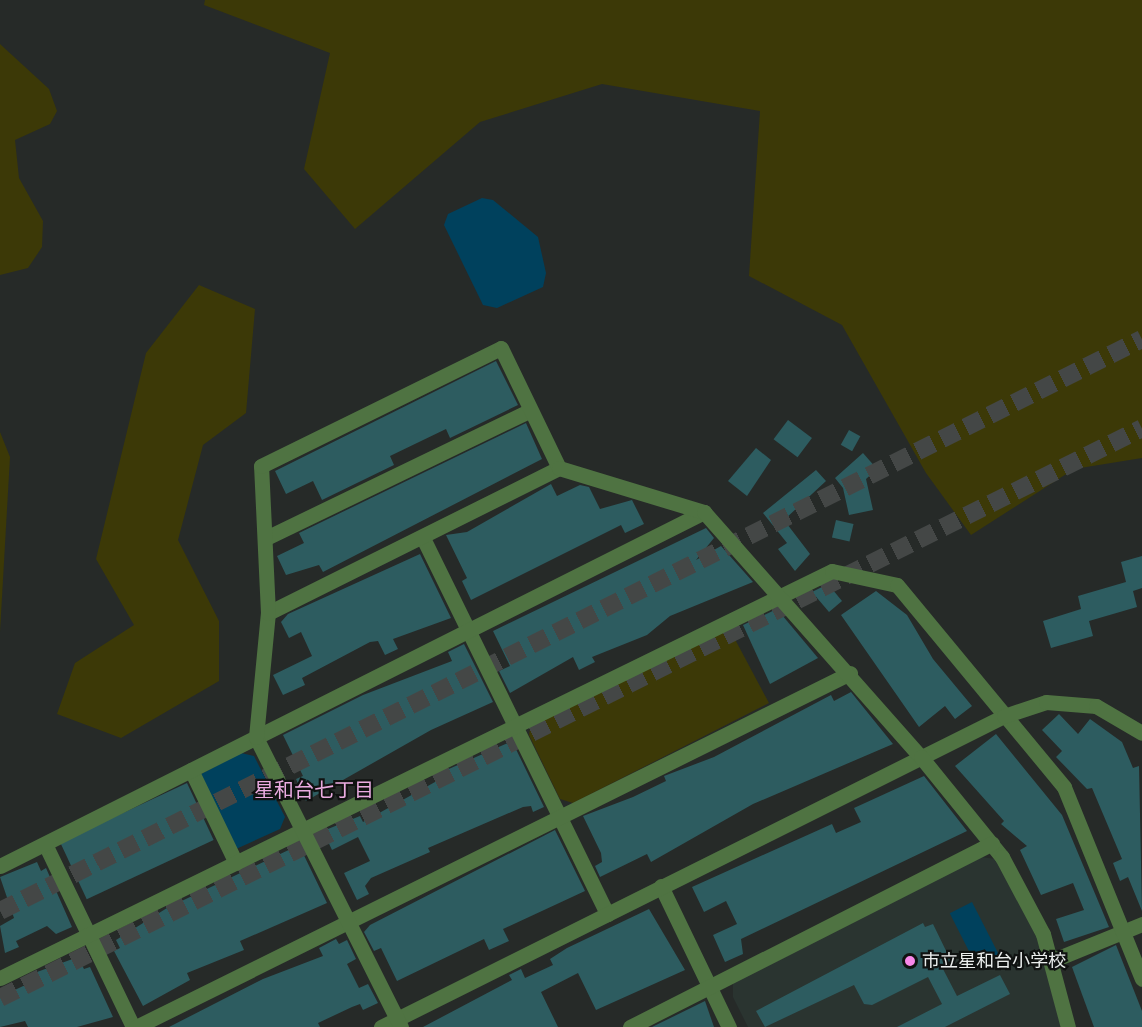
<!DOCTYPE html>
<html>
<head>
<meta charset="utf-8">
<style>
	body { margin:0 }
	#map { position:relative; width:1142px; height:1027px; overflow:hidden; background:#262a28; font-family:"DM Sans","Noto Sans JP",sans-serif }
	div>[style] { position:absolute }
	.built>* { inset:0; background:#2a3430 }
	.green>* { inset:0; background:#3c3907 }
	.water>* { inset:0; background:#00415d; transform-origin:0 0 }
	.building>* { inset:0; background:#2d5c60; transform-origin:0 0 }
	.highway-tunnel>* { height:18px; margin-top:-9px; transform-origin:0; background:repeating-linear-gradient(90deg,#444746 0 18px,transparent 0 27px) }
	.minor>* { height:15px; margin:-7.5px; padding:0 7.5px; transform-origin:7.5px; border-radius:7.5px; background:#4f7342 }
	.dots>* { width:16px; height:16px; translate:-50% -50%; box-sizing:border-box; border:3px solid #101211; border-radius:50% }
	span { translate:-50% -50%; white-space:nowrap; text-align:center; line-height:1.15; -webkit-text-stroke:4.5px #101211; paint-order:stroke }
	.poi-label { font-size:18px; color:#ebeeed }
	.left { translate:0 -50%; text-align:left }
	.neighbourhood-label { font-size:20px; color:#ebace1 }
</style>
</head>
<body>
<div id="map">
	<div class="built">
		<i style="clip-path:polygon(981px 857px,996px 859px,1038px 940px,1061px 1027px,748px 1027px,733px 997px,733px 983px)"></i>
	</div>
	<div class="green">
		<i style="clip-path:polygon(205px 0,1142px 0,1142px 458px,1074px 469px,971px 535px,926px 473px,842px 325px,749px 276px,760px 111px,602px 84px,480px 122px,355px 229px,304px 169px,330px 53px,204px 5px)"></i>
		<i style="clip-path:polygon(0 44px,49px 89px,57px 111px,50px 124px,15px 140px,19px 178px,43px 221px,42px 247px,28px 268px,0 275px)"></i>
		<i style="clip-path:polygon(199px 285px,255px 309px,246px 413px,203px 445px,178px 540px,219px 621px,219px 681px,121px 738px,57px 714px,75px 663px,134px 625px,96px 559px,146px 353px)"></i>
		<i style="clip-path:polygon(0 432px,10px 457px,0 632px)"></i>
		<i style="clip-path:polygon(729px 628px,769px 703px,573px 803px,560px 799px,529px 735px,531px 723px)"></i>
	</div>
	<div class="water">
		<i style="clip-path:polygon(482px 198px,493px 200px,538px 237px,546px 273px,543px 287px,497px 308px,483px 305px,444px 225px,448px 214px)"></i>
		<i style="clip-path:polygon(241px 753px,254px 756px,285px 817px,280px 829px,236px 849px,199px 775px)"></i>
		<i style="left:972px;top:902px;width:61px;height:25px;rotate:63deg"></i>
	</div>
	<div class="building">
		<i style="clip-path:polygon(496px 361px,518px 405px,450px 438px,446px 429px,390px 456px,394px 465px,322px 500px,313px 481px,286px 494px,275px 471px)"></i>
		<i style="left:788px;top:420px;width:30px;height:24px;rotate:37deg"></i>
		<i style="clip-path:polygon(526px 423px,542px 459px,323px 572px,319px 565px,286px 575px,277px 556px,304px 543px,299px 533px)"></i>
		<i style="left:849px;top:430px;width:13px;height:17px;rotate:29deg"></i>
		<i style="clip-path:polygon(756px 448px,771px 460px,747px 496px,728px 481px)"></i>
		<i style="clip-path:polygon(863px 453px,877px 469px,866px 479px,873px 510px,849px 515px,843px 488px,835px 478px)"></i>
		<i style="clip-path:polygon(816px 470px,826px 481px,784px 520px,810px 554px,795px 571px,778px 549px,787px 543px,763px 513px)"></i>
		<i style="clip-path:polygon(551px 484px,557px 496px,580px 485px,589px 487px,600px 509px,632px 500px,644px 524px,625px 533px,621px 525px,471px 600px,462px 581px,467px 578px,446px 535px,467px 532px)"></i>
		<i style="left:836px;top:520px;width:18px;height:18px;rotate:13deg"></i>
		<i style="clip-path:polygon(706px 528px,714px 538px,696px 560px,721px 546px,753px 582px,670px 616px,647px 635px,592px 657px,595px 662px,579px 670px,573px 657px,510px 693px,499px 671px,510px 666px,493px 631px)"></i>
		<i style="clip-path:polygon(420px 554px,451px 618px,393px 639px,398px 649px,385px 655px,378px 641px,370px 642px,302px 678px,305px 685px,283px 695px,273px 675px,312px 656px,301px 632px,289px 638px,281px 622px,288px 614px)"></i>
		<i style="clip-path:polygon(1142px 556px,1142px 588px,1133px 591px,1137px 607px,1089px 621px,1093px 636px,1051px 648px,1043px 621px,1081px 609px,1078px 596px,1126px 582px,1121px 562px)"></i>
		<i style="clip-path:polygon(828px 584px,842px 601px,829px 612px,812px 592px)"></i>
		<i style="clip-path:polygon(876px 591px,907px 615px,933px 659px,972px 706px,955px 719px,945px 706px,919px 727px,841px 615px)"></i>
		<i style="clip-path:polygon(777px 609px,818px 658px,770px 684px,743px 625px)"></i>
		<i style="clip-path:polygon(464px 644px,493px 702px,431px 730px,306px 801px,296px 779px,303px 776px,283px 735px,363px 695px,452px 661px,448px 652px)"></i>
		<i style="clip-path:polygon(851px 692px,893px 744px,753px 804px,651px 862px,647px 854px,600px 877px,595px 866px,602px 862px,601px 853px,583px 816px,633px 797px,666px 781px,664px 776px,714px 757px,831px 695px,834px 701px)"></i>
		<i style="clip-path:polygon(1059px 714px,1078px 734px,1090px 719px,1122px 742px,1133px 768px,1139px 766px,1142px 911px,1128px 877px,1120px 881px,1113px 863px,1122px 859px,1092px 788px,1087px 789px,1056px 757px,1062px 751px,1042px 730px)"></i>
		<i style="clip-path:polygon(996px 734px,1062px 815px,1109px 927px,1064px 942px,1056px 919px,1084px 910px,1073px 883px,1041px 895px,1020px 850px,1027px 846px,1001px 824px,1004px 821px,955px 766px)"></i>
		<i style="clip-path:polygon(512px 741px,544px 807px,533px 812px,531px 806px,523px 807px,428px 848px,430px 852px,371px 878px,365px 886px,369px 894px,357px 900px,344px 873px,370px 861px,358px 837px,332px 850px,323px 831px,360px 816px,363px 822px,444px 777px,442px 772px)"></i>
		<i style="clip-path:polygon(924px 776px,967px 831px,741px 939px,743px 954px,725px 962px,713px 935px,737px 924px,726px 901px,704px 912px,692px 887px,832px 824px,836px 833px,861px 822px,854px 808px)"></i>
		<i style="left:187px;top:783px;width:63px;height:140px;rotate:65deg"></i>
		<i style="clip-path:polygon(555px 830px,585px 891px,503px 929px,509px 941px,489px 950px,484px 939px,397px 981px,381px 948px,374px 951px,364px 932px,370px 925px)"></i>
		<i style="clip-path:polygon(299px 845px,327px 903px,240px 941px,244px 950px,187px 973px,190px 980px,143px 1006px,114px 951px,120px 948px,116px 940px,167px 908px)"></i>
		<i style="clip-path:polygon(37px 862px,41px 871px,46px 868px,72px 927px,56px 934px,47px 926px,16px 941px,19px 947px,5px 953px,0 926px,14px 918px,0 877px)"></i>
		<i style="clip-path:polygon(649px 909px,685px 970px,596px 1010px,578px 973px,541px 992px,558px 1027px,423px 1027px,512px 980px,509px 975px,521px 969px,525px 978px,553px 965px,550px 959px,567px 948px)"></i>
		<i style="clip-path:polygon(923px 923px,925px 927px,933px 924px,951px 961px,943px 969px,957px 996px,1000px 975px,1010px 994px,945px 1027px,897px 1027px,942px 1004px,928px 977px,872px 1005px,864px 1004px,854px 985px,765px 1027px,756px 1011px)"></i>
		<i style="clip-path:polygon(336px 939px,339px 944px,347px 940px,356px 959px,347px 964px,359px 988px,368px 984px,378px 1003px,363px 1010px,360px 1004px,352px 1007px,318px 1023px,320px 1027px,169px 1027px,263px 979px,323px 956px,319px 948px)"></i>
		<i style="clip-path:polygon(1116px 945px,1142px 1011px,1142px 1027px,1094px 1027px,1072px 967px)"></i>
		<i style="clip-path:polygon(78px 957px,84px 969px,90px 967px,113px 1017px,77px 1027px,28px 1027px,25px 1021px,0 1027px,0 997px,40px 978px,37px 972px)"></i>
		<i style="clip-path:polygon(705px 1001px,714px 1027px,652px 1027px)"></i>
	</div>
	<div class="highway-tunnel">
		<i style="left:0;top:911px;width:1277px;rotate:-26.61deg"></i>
		<i style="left:0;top:998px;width:1276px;rotate:-26.52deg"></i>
	</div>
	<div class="minor">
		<i style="left:266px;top:538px;width:292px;rotate:-25.8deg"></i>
		<i style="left:423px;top:538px;width:419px;rotate:63.9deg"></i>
		<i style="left:268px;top:613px;width:325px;rotate:-26.5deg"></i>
		<i style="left:191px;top:770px;width:103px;rotate:64.2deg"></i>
		<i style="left:45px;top:844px;width:203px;rotate:64.3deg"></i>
		<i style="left:0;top:866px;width:788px;rotate:-26.7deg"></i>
		<i style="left:661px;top:886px;width:157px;rotate:64.3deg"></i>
		<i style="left:1051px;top:961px;width:98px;rotate:-22.1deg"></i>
		<i style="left:0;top:978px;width:926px;rotate:-26.07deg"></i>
		<i style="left:832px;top:571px;width:66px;rotate:12.2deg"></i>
		<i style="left:897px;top:585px;width:262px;rotate:50.4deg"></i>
		<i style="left:1064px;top:787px;width:207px;rotate:67.9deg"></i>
		<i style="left:136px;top:1027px;width:797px;rotate:-26.37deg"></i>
		<i style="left:381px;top:1027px;width:696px;rotate:-26.53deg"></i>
		<i style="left:1004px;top:716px;width:44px;rotate:-18.4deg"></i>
		<i style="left:1046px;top:702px;width:50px;rotate:4.6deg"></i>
		<i style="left:1096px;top:706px;width:53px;rotate:30.4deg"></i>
		<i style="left:401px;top:1027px;width:324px;rotate:-116.6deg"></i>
		<i style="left:256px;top:737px;width:125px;rotate:-84.5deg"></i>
		<i style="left:268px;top:613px;width:147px;rotate:-92.7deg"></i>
		<i style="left:261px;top:466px;width:267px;rotate:-26.2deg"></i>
		<i style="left:501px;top:348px;width:133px;rotate:64.2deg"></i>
		<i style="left:559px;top:468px;width:152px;rotate:16.9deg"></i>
		<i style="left:704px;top:512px;width:327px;rotate:48.5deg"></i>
		<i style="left:921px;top:757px;width:129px;rotate:51deg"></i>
		<i style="left:1002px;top:857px;width:87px;rotate:62deg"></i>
		<i style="left:1043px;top:934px;width:96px;rotate:75deg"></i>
		<i style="left:630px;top:1027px;width:406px;rotate:-26.9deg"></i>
	</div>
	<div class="dots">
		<i style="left:910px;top:961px;background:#f888ea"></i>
	</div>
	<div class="poi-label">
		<span class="left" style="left:922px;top:961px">市立星和台小学校</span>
	</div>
	<div class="neighbourhood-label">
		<span style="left:314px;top:790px">星和台七丁目</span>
	</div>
</div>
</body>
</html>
